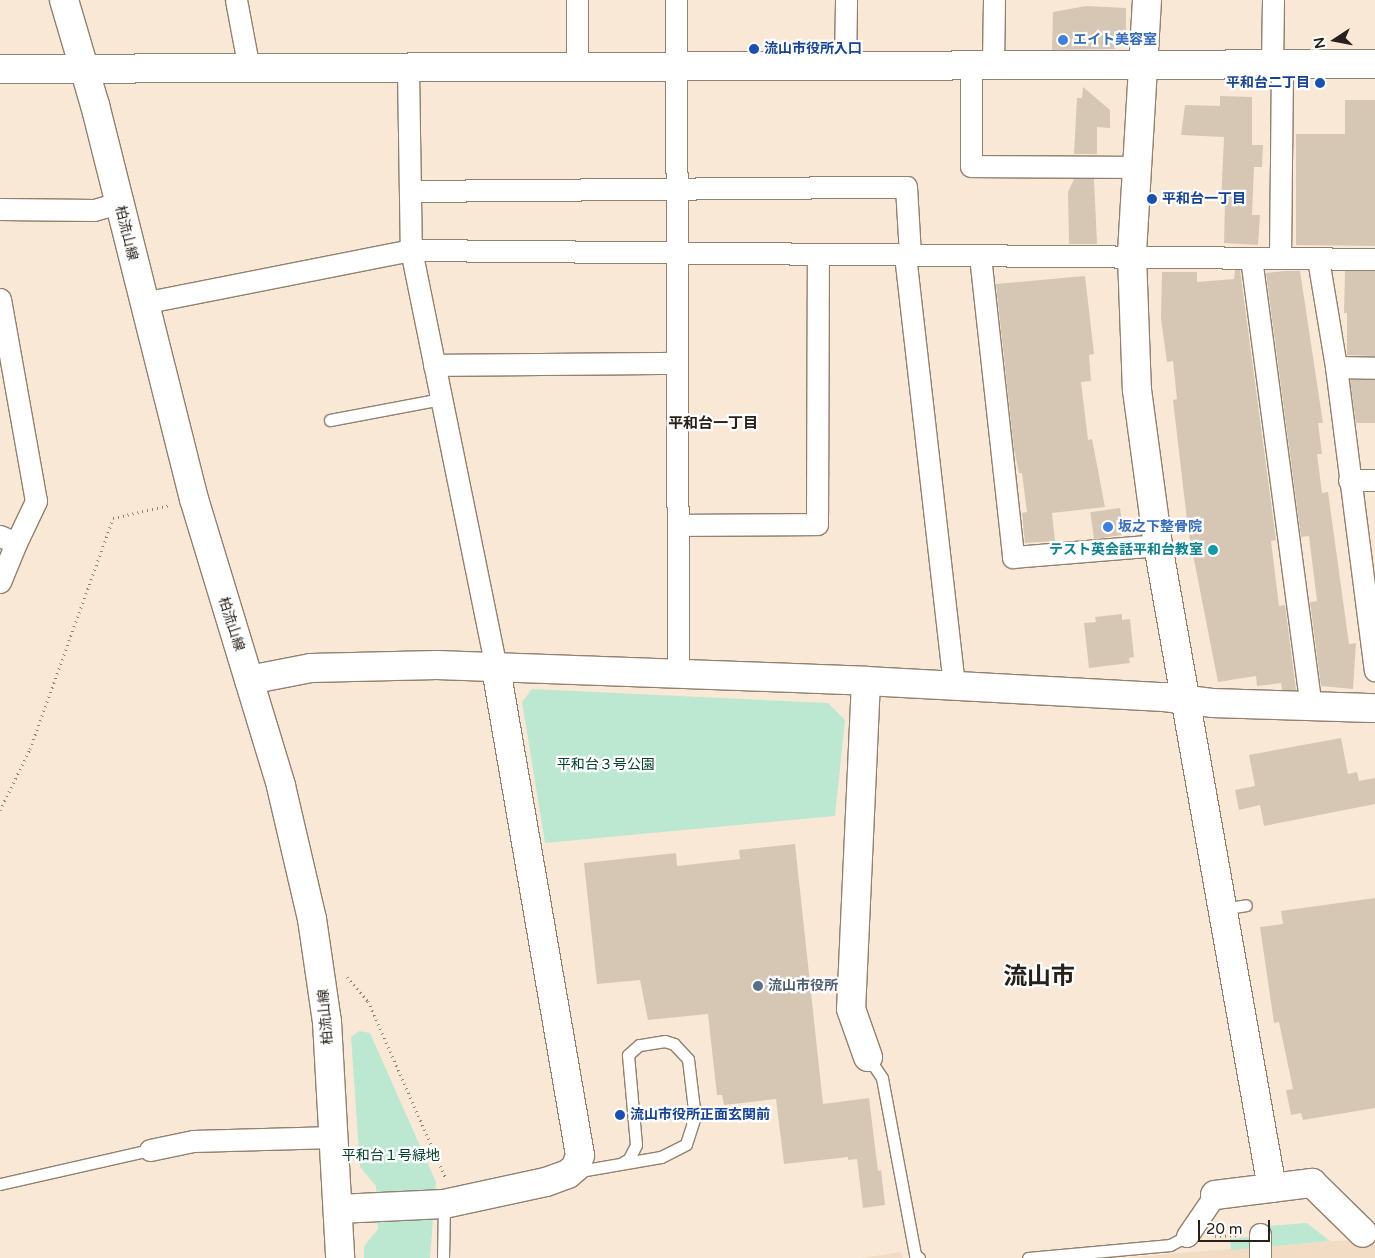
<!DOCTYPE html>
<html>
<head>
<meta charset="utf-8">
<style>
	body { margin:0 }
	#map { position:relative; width:1375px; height:1258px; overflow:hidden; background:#fae8d6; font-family:"Varela Round","Noto Sans JP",sans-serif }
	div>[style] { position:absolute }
	.built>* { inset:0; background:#f3dcc4 }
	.green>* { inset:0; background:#bce8d1 }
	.building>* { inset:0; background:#d5c7b4; transform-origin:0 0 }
	.path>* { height:3px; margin-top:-1.5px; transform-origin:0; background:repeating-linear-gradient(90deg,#8f8377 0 1px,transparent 0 5px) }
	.roads { filter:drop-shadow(1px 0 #918170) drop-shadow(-1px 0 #918170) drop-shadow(0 1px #918170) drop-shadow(0 -1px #918170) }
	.lane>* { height:11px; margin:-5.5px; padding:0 5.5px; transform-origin:5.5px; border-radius:5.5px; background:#fff }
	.street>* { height:21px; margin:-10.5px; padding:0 10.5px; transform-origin:10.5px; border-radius:10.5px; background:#fff }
	.secondary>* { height:28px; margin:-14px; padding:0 14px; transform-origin:14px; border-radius:14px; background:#fff }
	.dots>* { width:14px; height:14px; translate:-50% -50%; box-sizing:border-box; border:2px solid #fff; border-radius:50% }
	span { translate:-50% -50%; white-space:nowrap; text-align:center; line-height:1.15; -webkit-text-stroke:4.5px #fff; paint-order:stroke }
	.shop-label { font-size:14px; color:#366cbe; font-weight:700 }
	.left { translate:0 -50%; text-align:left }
	.transit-label { font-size:14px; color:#164399; font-weight:700 }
	.right { translate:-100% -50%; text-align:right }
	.street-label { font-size:14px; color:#27211a }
	.culture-label { font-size:14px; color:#0d838f; font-weight:700 }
	.park-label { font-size:14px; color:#03412b }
	.service-label { font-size:14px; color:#4e5e75; font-weight:700 }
	.neighbourhood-label { font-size:15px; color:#27211a; font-weight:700 }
	.town-label { font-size:24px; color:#27211a; font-weight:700 }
	.north { position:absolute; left:1310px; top:15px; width:50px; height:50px; -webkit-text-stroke:4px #fff; paint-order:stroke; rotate:259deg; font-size:14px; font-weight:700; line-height:20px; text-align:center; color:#27211a }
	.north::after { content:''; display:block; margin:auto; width:18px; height:22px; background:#27211a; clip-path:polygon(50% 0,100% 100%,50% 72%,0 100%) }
	.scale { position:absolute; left:1198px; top:1220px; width:72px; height:22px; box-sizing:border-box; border:2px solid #27211a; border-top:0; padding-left:6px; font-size:15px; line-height:18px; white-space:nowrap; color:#27211a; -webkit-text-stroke:4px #fff; paint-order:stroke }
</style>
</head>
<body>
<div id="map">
	<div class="built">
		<i style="clip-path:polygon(1375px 1238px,1375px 1258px,1125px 1258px,1191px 1252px)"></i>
		<i style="clip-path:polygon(901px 1252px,903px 1258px,862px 1258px)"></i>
	</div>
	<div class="green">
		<i style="clip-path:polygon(532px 689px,828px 703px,845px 720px,835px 816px,545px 843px,522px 702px)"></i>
		<i style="clip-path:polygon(359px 1031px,370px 1033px,436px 1182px,430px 1258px,364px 1258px,364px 1246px,378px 1229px,376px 1186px,360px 1167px,351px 1037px)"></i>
		<i style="clip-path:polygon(1307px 1223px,1330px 1241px,1231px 1250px,1230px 1239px,1252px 1237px,1265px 1226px)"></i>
	</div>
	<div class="building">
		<i style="clip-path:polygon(1086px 6px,1126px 8px,1126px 38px,1115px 49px,1052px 50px,1053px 12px)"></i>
		<i style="clip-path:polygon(1083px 87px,1110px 110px,1110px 128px,1097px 127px,1097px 154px,1074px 154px,1077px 98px,1082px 98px)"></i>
		<i style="clip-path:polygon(1220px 96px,1252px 97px,1252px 145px,1263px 145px,1262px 167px,1254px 167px,1252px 215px,1260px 215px,1258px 245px,1224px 243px,1225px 203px,1221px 203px,1224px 137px,1181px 135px,1185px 105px,1220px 106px)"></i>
		<i style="clip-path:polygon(1345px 100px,1375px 100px,1375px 246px,1296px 245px,1296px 134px,1345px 134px)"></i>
		<i style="clip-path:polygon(1074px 179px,1094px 179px,1097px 244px,1069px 244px,1068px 192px)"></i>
		<i style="clip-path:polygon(1235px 270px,1240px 270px,1276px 540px,1271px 541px,1279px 606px,1285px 605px,1296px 690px,1282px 690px,1281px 683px,1257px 686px,1256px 676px,1218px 682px,1188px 529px,1173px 400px,1177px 399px,1173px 361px,1167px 362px,1161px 319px,1162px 272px,1197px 272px,1197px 282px,1234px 279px)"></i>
		<i style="clip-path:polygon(1285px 271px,1300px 271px,1323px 423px,1318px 423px,1322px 454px,1317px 454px,1322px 493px,1328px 492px,1349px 644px,1356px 643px,1353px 689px,1321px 686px,1310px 602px,1317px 601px,1309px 536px,1301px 537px,1266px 273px)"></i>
		<i style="clip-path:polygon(1345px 271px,1375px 271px,1375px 356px,1347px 355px,1347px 313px,1344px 313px)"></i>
		<i style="clip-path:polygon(1085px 276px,1094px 354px,1089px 355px,1091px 381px,1081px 382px,1088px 440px,1092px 439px,1105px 507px,1052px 513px,1055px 541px,1025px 543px,1022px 513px,1027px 512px,1022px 473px,1019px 473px,1014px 449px,996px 284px)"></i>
		<i style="clip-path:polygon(1350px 380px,1375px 380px,1375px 423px,1356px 423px)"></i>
		<i style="left:1120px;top:508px;width:27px;height:30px;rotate:82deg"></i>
		<i style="clip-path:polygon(1122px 614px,1122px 620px,1130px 619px,1134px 657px,1129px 658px,1130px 663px,1089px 668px,1084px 623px,1096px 622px,1095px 617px)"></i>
		<i style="clip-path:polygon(1341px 738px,1348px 774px,1357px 772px,1359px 781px,1375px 778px,1375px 804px,1264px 826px,1260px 805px,1239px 810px,1235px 790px,1255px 786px,1249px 755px)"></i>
		<i style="clip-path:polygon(795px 844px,823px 1104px,869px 1098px,878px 1171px,881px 1170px,885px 1205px,863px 1208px,857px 1159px,848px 1160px,848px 1157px,784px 1164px,776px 1099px,724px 1105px,722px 1095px,717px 1095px,708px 1014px,648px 1020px,640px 980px,597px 984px,584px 863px,676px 853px,677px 866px,740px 859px,739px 850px)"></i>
		<i style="clip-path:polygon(1375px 898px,1375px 1108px,1303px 1120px,1301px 1113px,1291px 1115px,1286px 1090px,1293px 1089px,1279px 1022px,1274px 1023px,1260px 927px,1283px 924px,1281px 911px)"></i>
	</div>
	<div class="path">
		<i style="left:0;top:810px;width:68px;rotate:-63.8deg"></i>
		<i style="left:30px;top:749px;width:245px;rotate:-70.2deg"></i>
		<i style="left:113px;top:518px;width:58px;rotate:-12.8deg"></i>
		<i style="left:347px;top:977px;width:32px;rotate:49deg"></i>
		<i style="left:368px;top:1001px;width:194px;rotate:66.3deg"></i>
		<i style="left:1215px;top:1236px;width:24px;rotate:-2deg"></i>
	</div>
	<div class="roads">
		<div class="lane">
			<i style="left:330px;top:420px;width:113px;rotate:-10.7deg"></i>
			<i style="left:1222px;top:909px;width:24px;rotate:-9deg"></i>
			<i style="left:868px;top:1057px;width:25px;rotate:56deg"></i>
			<i style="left:882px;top:1078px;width:180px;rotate:79.4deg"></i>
			<i style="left:915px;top:1255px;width:5px;rotate:37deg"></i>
			<i style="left:574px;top:1172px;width:88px;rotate:-9.8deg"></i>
			<i style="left:661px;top:1157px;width:28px;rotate:-27deg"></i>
			<i style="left:686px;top:1144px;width:28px;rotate:-72deg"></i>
			<i style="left:695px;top:1117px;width:16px;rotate:-97deg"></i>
			<i style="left:693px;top:1101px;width:42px;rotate:-96.8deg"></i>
			<i style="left:688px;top:1059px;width:21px;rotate:-133deg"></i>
			<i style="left:674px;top:1044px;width:9px;rotate:-162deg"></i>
			<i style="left:665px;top:1041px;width:26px;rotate:171deg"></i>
			<i style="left:639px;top:1045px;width:15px;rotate:138deg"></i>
			<i style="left:628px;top:1055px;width:90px;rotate:84.9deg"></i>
			<i style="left:636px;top:1145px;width:16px;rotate:117deg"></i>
			<i style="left:629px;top:1159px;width:8px;rotate:150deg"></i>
			<i style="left:0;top:1184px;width:154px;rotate:-12.8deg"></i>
			<i style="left:443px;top:1258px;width:54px;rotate:-88.9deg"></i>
			<i style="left:1028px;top:1258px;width:143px;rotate:-5.2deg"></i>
			<i style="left:1170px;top:1245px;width:19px;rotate:-28deg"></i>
		</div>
		<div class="street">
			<i style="left:236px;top:0;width:70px;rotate:79.3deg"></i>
			<i style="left:676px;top:0;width:673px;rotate:89.83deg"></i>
			<i style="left:993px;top:64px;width:64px;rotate:-89.1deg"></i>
			<i style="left:1272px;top:64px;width:64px;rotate:-89.1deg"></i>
			<i style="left:845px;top:66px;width:66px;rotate:-89.1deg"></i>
			<i style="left:971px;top:66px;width:100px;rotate:90deg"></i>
			<i style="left:971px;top:166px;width:165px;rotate:0.3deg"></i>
			<i style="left:577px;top:67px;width:67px;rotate:-90deg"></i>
			<i style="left:408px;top:69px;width:181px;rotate:89.1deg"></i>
			<i style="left:411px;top:250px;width:426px;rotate:78.5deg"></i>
			<i style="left:410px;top:191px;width:496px;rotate:-0.5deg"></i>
			<i style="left:906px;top:187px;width:68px;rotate:86.6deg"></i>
			<i style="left:0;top:209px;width:94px;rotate:0.6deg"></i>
			<i style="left:94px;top:210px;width:25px;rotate:-16deg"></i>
			<i style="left:905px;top:255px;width:434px;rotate:83.5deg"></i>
			<i style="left:980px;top:256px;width:303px;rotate:83.7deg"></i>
			<i style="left:1013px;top:557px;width:145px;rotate:-4.7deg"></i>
			<i style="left:1280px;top:257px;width:193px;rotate:-89.4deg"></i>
			<i style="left:1251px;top:258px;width:452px;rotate:82.4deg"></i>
			<i style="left:1318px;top:259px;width:109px;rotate:80.5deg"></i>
			<i style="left:1336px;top:367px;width:306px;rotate:82.7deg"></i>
			<i style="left:0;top:299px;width:205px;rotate:79.9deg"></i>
			<i style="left:36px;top:501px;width:47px;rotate:115.5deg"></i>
			<i style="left:143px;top:303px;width:273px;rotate:-11.2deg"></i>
			<i style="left:411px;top:250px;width:964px;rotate:0.53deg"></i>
			<i style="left:434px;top:365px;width:243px;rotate:-0.5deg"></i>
			<i style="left:1336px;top:367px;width:39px;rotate:1deg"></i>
			<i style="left:1349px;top:480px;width:26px"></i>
			<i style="left:678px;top:525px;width:139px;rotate:-0.4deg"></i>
			<i style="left:817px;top:524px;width:268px;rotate:-89.8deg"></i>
			<i style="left:0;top:536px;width:17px;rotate:24deg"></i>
			<i style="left:16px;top:543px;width:42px;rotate:112.3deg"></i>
			<i style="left:150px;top:1150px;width:44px;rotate:-11.8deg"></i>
			<i style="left:193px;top:1141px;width:141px;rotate:-1.6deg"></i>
			<i style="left:1187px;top:1236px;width:50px;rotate:-55.7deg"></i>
			<i style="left:1260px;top:1258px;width:24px;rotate:-90deg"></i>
		</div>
		<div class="secondary">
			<i style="left:64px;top:0;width:109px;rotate:73.6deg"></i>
			<i style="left:95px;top:105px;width:406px;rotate:75.9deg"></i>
			<i style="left:194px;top:499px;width:300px;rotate:73.1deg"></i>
			<i style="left:281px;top:786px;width:137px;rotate:76.9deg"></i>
			<i style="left:312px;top:919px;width:104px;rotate:81.7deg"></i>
			<i style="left:327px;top:1022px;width:236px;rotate:86.8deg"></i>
			<i style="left:1147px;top:0;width:256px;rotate:93.4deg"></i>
			<i style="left:1132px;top:256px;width:134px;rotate:87.9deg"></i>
			<i style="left:1137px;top:390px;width:156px;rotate:82.3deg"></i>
			<i style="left:1158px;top:545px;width:653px;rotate:79.95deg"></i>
			<i style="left:0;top:69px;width:1375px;rotate:-0.21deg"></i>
			<i style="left:249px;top:680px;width:63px;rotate:-11deg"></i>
			<i style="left:311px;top:668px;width:126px;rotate:-1.4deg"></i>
			<i style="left:437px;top:665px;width:429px;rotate:2.1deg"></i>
			<i style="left:866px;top:681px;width:298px;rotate:3.1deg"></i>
			<i style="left:1164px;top:697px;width:48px;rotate:7.1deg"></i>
			<i style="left:1212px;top:703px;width:163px;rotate:1.8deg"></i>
			<i style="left:866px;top:681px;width:328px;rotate:92.6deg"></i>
			<i style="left:851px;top:1009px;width:51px;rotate:70.5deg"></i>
			<i style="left:1215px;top:1195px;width:98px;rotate:-7.1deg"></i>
			<i style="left:1312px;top:1183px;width:71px;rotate:44.4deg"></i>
			<i style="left:338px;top:1209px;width:106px;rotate:-2.7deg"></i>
			<i style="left:444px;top:1204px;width:104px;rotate:-12.2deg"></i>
			<i style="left:546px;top:1182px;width:23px;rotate:-20deg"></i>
			<i style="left:568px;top:1174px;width:11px;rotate:-41deg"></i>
			<i style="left:576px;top:1167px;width:13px;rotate:-72deg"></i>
			<i style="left:580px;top:1155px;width:495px;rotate:-99.8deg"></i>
		</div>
	</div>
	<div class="dots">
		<i style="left:1063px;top:40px;background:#3f7fe0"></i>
		<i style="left:754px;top:49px;background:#1a4fb4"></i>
		<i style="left:1320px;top:83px;background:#1a4fb4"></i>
		<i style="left:1152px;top:199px;background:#1a4fb4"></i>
		<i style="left:1108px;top:527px;background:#3f7fe0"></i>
		<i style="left:1213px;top:550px;background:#0f9aa8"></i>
		<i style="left:758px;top:986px;background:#5c6f8a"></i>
		<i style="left:620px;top:1115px;background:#1a4fb4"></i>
	</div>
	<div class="shop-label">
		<span class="left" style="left:1073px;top:40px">エイト美容室</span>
		<span class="left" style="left:1118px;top:527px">坂之下整骨院</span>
	</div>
	<div class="transit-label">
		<span class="left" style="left:764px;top:49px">流山市役所入口</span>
		<span class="right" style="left:1310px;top:83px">平和台二丁目</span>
		<span class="left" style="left:1162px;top:199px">平和台一丁目</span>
		<span class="left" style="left:630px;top:1115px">流山市役所正面玄関前</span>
	</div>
	<div class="street-label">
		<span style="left:126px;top:233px;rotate:76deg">柏流山線</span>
		<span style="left:231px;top:624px;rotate:72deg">柏流山線</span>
		<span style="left:326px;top:1017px;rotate:-95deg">柏流山線</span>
	</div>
	<div class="culture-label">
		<span class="right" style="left:1203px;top:550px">テスト英会話平和台教室</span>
	</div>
	<div class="park-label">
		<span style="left:606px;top:765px">平和台３号公園</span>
		<span style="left:391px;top:1156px">平和台１号緑地</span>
	</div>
	<div class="service-label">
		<span class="left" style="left:768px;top:986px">流山市役所</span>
	</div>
	<div class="neighbourhood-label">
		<span style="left:713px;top:424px">平和台一丁目</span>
	</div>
	<div class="town-label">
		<span style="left:1039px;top:977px">流山市</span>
	</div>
	<div class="north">N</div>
	<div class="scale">20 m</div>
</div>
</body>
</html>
